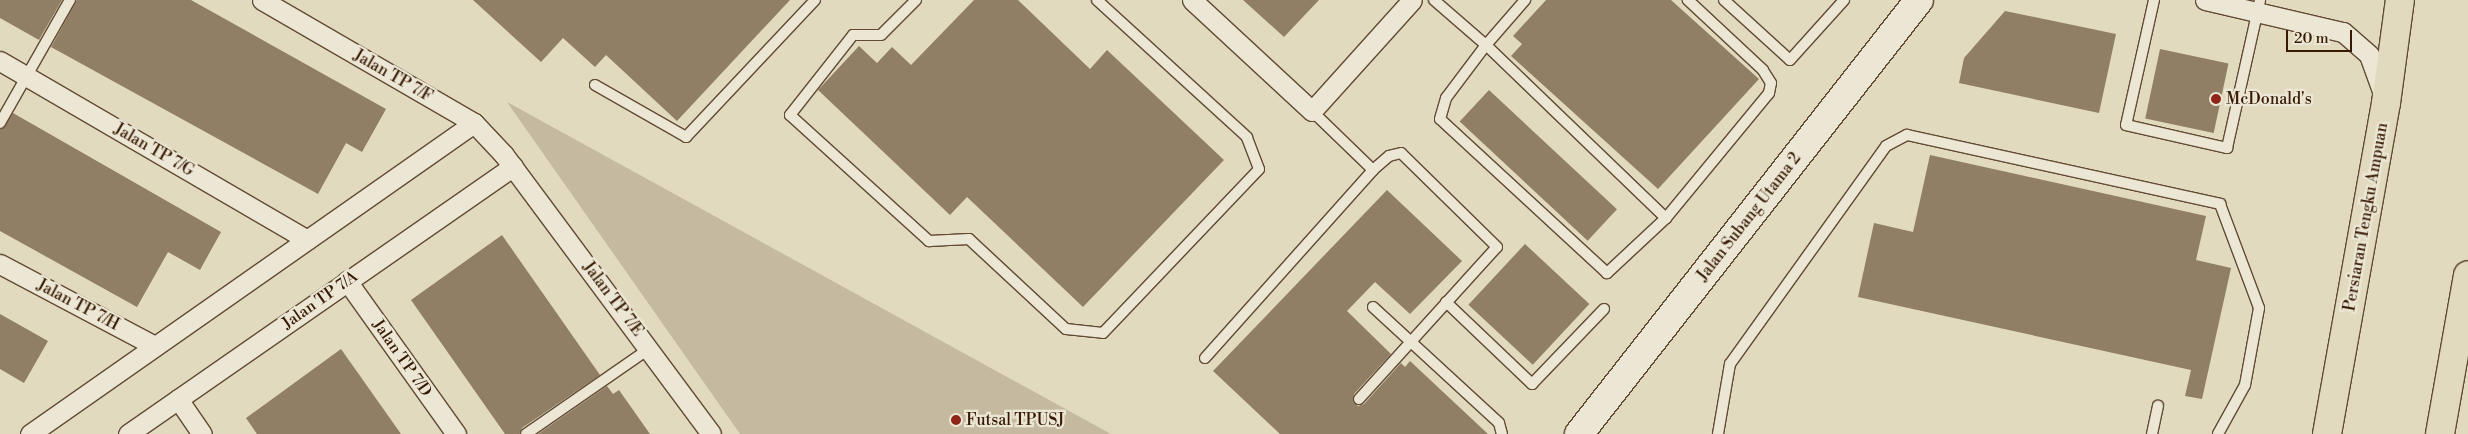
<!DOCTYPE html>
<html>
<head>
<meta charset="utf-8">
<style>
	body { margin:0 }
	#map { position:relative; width:2468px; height:434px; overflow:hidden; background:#e2dabf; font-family:"Libre Bodoni",serif }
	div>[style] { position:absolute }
	.green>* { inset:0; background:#c5b99f }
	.building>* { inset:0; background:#907e65; transform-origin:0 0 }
	.roads { filter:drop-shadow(1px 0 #624a33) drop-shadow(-1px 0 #624a33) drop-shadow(0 1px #624a33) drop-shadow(0 -1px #624a33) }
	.lane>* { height:10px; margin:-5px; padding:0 5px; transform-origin:5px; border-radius:5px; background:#ece7d5 }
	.street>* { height:19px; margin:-9.5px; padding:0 9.5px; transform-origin:9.5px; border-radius:9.5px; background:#ece7d5 }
	.secondary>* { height:28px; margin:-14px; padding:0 14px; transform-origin:14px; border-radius:14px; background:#ece7d5 }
	.primary>* { height:28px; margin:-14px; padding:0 14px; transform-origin:14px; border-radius:14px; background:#e2dabf }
	.dots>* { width:14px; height:14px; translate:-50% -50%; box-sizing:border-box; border:2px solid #ece7d5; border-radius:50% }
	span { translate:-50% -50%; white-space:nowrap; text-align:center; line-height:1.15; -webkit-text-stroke:4.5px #ece7d5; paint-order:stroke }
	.street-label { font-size:16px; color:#381a04 }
	.poi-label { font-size:16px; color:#381a04 }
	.left { translate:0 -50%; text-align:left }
	.scale { position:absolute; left:2286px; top:30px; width:66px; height:22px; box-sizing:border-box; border:2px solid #381a04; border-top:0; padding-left:6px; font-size:15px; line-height:18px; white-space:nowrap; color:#381a04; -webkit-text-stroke:4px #ece7d5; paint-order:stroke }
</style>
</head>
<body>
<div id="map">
	<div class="green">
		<i style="clip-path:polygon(507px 102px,1111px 434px,740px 434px)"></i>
	</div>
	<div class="building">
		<i style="clip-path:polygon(0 0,62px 0,39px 40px,0 18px)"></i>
		<i style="clip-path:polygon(77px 0,191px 0,386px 109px,362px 152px,346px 143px,318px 194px,51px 47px)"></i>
		<i style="clip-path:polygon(473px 0,790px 0,677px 121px,606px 55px,595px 67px,563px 38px,541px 62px)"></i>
		<i style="clip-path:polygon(974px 0,1018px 0,1090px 69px,1107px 50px,1224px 160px,1083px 307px,967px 197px,950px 215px,818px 90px,859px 46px,877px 63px,892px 47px,911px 65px)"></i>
		<i style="clip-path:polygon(1243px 0,1319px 0,1284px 37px)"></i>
		<i style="clip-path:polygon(1546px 0,1671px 0,1759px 79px,1658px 189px,1511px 56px,1522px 44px,1513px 36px)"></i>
		<i style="clip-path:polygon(2005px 11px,2116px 34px,2099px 113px,1959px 83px,1964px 58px)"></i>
		<i style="left:2160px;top:49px;width:70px;height:71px;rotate:12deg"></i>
		<i style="left:1489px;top:90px;width:175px;height:43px;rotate:43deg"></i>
		<i style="clip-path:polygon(13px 113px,221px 232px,200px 270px,168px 252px,137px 307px,0 231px,0 130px)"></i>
		<i style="clip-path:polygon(1930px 155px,2206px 216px,2196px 260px,2231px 268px,2202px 399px,2185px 396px,2191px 370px,1858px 297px,1874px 223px,1913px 232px)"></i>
		<i style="clip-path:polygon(1387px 190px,1462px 261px,1410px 314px,1375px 282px,1347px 311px,1391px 354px,1354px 394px,1353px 402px,1358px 406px,1364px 404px,1401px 363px,1405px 367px,1410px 361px,1488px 434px,1280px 434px,1213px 371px)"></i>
		<i style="clip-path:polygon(502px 235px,600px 375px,522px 428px,519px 434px,505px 434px,411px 300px)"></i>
		<i style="left:1525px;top:244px;width:88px;height:83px;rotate:43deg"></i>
		<i style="clip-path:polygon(0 314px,48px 341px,24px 383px,0 369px)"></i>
		<i style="clip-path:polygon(341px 349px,401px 434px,257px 434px,246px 418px)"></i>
		<i style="clip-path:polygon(607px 386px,613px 394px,619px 390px,650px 434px,538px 434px)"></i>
	</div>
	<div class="roads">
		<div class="lane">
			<i style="left:916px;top:0;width:49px;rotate:135deg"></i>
			<i style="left:881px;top:35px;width:28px;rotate:180deg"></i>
			<i style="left:853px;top:35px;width:102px;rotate:128.2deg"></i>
			<i style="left:790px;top:115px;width:188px;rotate:42.2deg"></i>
			<i style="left:929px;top:241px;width:40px;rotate:-2.9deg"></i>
			<i style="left:969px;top:239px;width:132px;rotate:42.9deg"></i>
			<i style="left:1066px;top:329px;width:37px;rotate:6deg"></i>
			<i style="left:1103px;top:333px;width:226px;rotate:-46.4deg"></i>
			<i style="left:1259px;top:169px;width:34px;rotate:-111deg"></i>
			<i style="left:1247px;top:137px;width:203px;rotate:-137.6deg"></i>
			<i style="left:1434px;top:0;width:69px;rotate:40.9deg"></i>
			<i style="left:1486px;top:45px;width:250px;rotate:43.9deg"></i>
			<i style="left:1666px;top:218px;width:81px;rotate:137deg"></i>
			<i style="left:1607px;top:273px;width:227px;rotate:-137.3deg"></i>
			<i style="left:1440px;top:119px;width:22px;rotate:-74deg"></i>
			<i style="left:1446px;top:98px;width:66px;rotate:-53deg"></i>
			<i style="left:1486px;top:45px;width:60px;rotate:-49.1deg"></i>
			<i style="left:1724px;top:0;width:89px;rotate:42.3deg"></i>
			<i style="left:1790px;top:60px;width:81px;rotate:-48deg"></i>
			<i style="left:2154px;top:0;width:128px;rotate:102.6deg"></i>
			<i style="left:2126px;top:125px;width:104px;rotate:12.8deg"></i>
			<i style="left:2227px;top:148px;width:152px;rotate:-77.4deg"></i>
			<i style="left:595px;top:85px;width:105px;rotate:29.7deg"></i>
			<i style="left:686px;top:137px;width:188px;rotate:-46.7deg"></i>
			<i style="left:0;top:123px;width:142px;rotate:-60.4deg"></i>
			<i style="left:1666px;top:218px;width:162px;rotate:-50.5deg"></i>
			<i style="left:1769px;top:93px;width:10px;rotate:-79deg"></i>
			<i style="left:1771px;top:83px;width:15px;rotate:-122deg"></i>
			<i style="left:1763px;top:70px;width:103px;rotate:-137deg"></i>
			<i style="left:1446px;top:302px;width:119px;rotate:43.6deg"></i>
			<i style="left:1532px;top:384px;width:104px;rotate:-46.2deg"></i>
			<i style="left:1373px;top:307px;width:171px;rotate:42.6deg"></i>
			<i style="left:1499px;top:423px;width:11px;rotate:75deg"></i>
			<i style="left:1205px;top:358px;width:252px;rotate:-48.2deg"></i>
			<i style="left:1373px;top:170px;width:85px;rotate:-136deg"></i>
			<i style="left:1359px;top:399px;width:205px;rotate:-47.8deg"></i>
			<i style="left:1497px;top:247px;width:134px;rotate:-135.6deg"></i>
			<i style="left:1401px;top:153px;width:12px;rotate:166deg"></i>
			<i style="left:1389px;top:156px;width:21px;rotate:139deg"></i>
			<i style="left:526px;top:434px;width:151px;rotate:-34.7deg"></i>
			<i style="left:1718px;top:434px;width:71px;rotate:-80.3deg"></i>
			<i style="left:1730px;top:364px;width:268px;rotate:-54.4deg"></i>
			<i style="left:1886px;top:146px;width:24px;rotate:-28deg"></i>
			<i style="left:1907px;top:135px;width:321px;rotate:12.4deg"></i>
			<i style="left:2220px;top:204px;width:111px;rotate:69.4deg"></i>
			<i style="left:2259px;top:308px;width:78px;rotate:100.3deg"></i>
			<i style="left:2245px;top:385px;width:56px;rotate:118.9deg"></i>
			<i style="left:2152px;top:434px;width:29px;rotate:-78deg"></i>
		</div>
		<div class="street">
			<i style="left:262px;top:0;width:245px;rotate:30.1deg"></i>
			<i style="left:474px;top:123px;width:44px;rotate:46.8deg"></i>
			<i style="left:504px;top:155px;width:347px;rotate:53.4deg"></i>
			<i style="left:1192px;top:0;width:163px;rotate:42.8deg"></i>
			<i style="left:1312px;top:111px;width:149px;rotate:-48deg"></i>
			<i style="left:2205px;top:0;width:142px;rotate:13.1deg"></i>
			<i style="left:2343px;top:32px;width:35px;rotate:41deg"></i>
			<i style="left:2369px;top:55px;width:47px;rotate:70deg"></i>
			<i style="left:0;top:61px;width:355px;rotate:30.2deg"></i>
			<i style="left:0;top:264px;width:175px;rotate:27.9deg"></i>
			<i style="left:347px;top:281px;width:188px;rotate:54.5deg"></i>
			<i style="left:178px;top:399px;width:42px;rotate:55.6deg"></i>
			<i style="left:30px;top:434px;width:542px;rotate:-35.01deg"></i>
			<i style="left:128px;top:434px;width:469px;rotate:-34.8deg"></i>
		</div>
		<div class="secondary">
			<i style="left:1579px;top:434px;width:551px;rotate:-51.92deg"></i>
		</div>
		<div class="primary">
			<i style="left:2327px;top:434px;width:336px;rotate:-79.9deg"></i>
			<i style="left:2386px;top:103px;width:104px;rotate:-82.3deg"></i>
			<i style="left:2440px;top:434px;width:161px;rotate:-80deg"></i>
		</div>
	</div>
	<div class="dots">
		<i style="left:2216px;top:99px;background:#8f2418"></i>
		<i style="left:956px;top:420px;background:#8f2418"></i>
	</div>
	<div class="street-label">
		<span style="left:393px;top:76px;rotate:30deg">Jalan TP 7/F</span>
		<span style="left:154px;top:150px;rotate:30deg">Jalan TP 7/G</span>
		<span style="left:1749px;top:217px;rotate:-52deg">Jalan Subang Utama 2</span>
		<span style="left:2366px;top:217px;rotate:-80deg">Persiaran Tengku Ampuan</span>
		<span style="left:613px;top:299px;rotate:53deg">Jalan TP 7/E</span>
		<span style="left:320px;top:300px;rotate:-35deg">Jalan TP 7/A</span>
		<span style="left:78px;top:305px;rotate:28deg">Jalan TP 7/H</span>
		<span style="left:402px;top:358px;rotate:55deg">Jalan TP 7/D</span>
	</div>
	<div class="poi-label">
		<span class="left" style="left:2226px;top:99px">McDonald's</span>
		<span class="left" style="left:966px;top:420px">Futsal TPUSJ</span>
	</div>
	<div class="scale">20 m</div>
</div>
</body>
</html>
